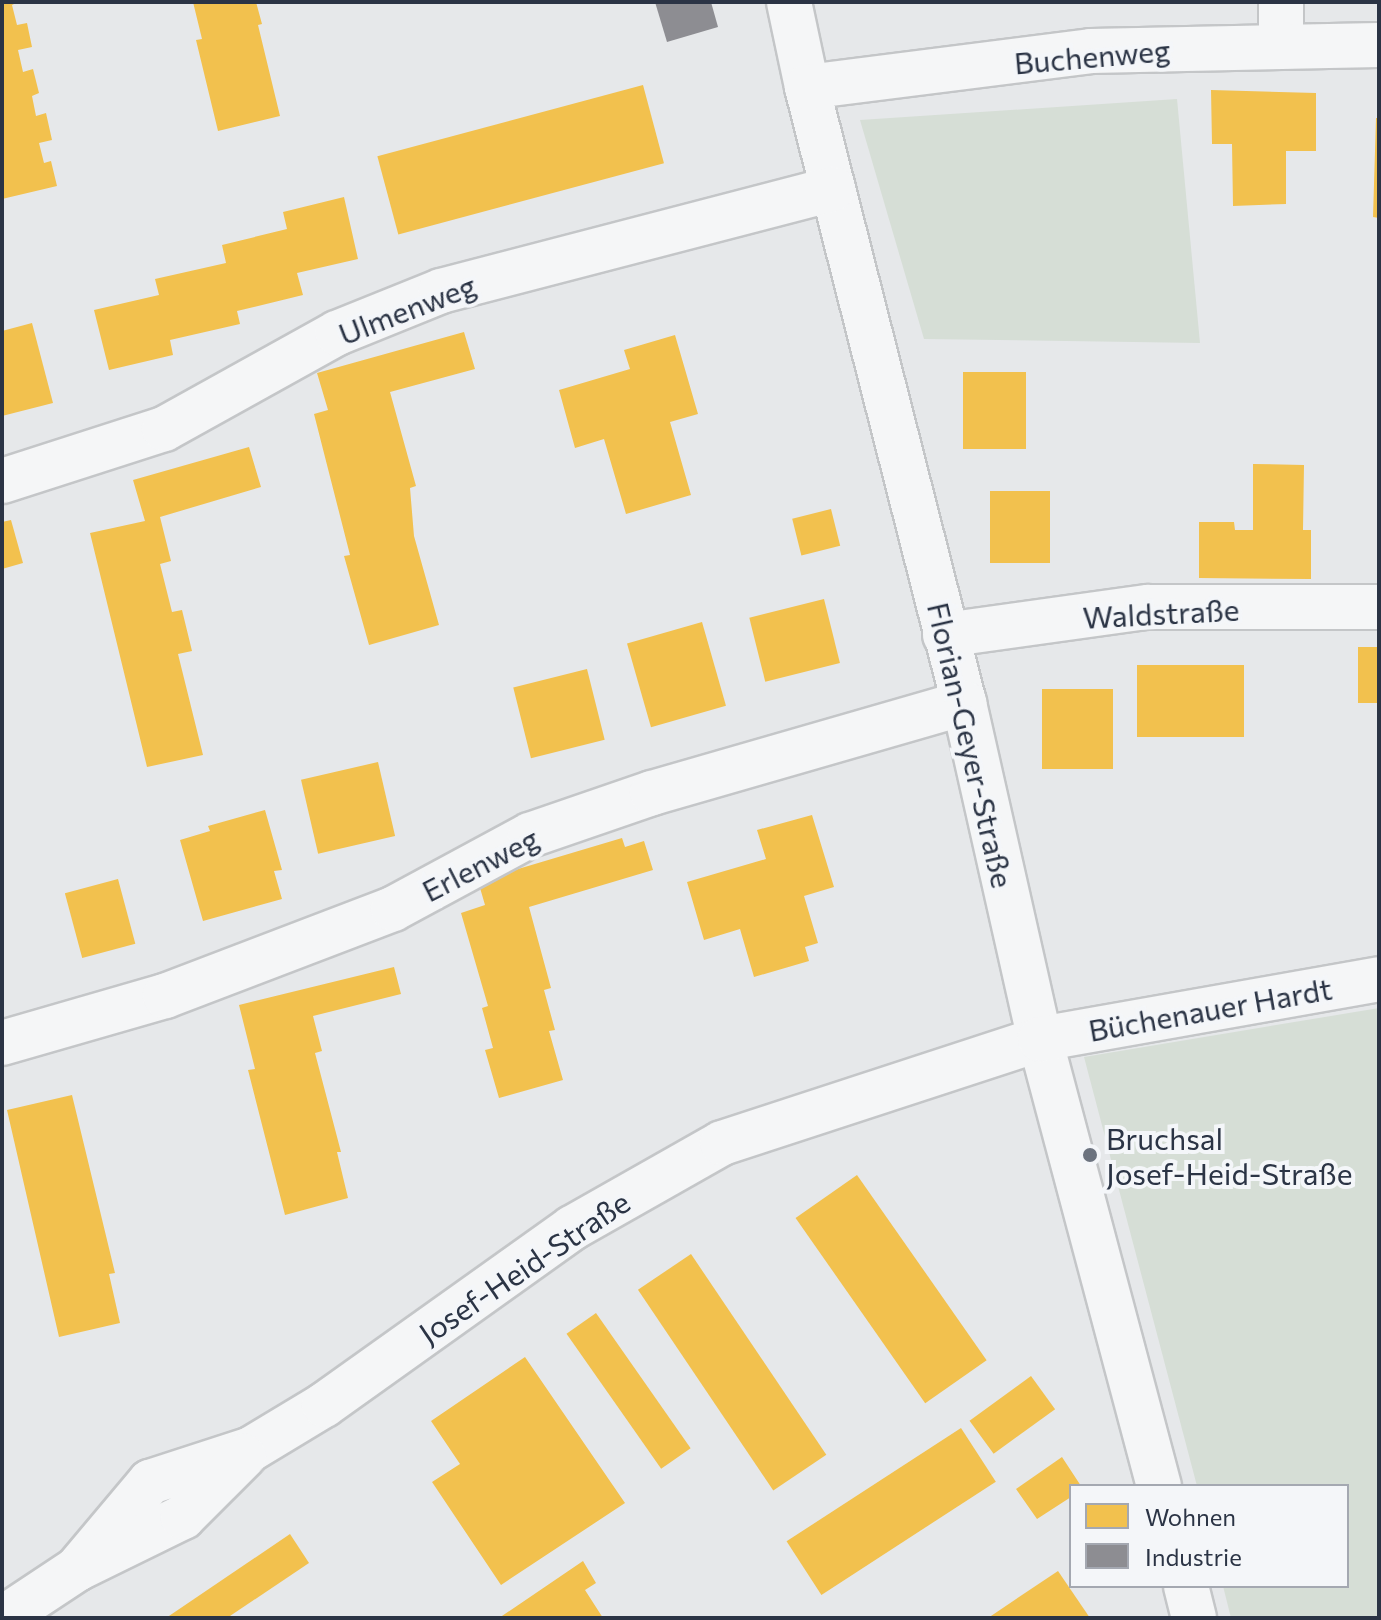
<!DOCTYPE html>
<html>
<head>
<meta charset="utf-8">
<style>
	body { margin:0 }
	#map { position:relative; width:1381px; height:1620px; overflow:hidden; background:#e6e8ea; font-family:Commissioner,sans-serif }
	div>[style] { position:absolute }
	.green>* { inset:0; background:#d6ded6 }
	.homes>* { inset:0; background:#f2c14e; transform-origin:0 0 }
	.industry>* { inset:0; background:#8d8d92 }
	.roads { filter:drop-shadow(2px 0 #c4c6c8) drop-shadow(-2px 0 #c4c6c8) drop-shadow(0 2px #c4c6c8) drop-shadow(0 -2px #c4c6c8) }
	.minor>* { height:44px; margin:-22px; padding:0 22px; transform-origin:22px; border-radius:22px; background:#f5f6f7 }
	.dots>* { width:22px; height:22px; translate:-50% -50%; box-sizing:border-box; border:4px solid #f4f6f9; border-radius:50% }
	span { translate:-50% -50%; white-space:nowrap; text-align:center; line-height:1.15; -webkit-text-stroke:8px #f4f6f9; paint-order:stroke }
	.street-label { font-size:30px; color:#2b3445 }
	.poi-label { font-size:30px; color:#2b3445 }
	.left { translate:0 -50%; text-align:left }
	.frame { position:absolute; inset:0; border:4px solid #2b3445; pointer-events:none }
	.legend { position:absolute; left:1069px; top:1484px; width:280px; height:104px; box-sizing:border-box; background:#f4f6f9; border:2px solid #a4a8b1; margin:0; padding:10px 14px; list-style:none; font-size:24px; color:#2b3445 }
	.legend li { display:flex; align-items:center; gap:16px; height:40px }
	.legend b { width:40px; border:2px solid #a4a8b1 }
</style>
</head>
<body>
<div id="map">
	<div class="green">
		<i style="clip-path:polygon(1177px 99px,1200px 343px,924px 339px,860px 120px)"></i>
		<i style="clip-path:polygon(1379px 1008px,1379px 1618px,1231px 1618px,1223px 1586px,1347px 1586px,1347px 1486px,1197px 1486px,1084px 1057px)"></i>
	</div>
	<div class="homes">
		<i style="clip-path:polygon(2px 2px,18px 2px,12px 5px,17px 25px,27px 23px,32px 47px,18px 50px,23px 72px,33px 69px,39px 93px,32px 96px,36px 116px,46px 113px,52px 140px,39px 143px,44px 163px,51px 161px,57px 186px,2px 199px)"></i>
		<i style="clip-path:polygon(193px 2px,256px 2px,262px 24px,258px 25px,280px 116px,218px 131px,196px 40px,202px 39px)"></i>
		<i style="left:643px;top:85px;width:81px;height:275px;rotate:75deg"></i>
		<i style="clip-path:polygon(1211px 90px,1316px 93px,1316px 151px,1286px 151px,1286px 204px,1233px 206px,1232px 144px,1212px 144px)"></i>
		<i style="clip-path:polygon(1376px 118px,1379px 118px,1379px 218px,1373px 217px)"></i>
		<i style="clip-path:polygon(344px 197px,358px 259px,297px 273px,303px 295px,237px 311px,240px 324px,170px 340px,173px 355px,109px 370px,94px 310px,159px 295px,155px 279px,226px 263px,222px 245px,287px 229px,283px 212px)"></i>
		<i style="clip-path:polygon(32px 323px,53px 403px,2px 416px,2px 331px)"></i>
		<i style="clip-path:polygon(464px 332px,475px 369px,390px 392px,416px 486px,410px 488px,414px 536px,439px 625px,369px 645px,344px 556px,350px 555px,314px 414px,328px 410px,317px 373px)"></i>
		<i style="clip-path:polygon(675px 335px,698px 414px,670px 422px,691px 495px,626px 514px,604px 439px,575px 448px,559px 390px,630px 369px,624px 350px)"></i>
		<i style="left:1026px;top:372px;width:77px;height:63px;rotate:90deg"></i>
		<i style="clip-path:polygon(249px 447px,261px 487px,160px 517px,171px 561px,160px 564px,172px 612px,182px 610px,192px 651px,178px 654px,203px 755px,147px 767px,90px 533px,145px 521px,133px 480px)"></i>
		<i style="clip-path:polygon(1253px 464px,1304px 465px,1303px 530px,1311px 530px,1311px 579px,1199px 578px,1199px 522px,1234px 522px,1235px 530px,1253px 530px)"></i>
		<i style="left:990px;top:491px;width:60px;height:72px"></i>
		<i style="left:831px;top:509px;width:38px;height:40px;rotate:76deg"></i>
		<i style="clip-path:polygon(11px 520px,23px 563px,2px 569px,2px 522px)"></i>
		<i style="left:824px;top:599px;width:66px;height:77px;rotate:76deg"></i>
		<i style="left:702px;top:622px;width:87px;height:78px;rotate:74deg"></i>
		<i style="left:1379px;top:647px;width:56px;height:21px;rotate:90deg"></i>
		<i style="left:1137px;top:665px;width:107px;height:72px"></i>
		<i style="left:587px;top:669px;width:73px;height:76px;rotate:76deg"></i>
		<i style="left:1042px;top:689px;width:71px;height:80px"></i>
		<i style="left:378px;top:762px;width:76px;height:79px;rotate:77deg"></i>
		<i style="clip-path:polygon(265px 810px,282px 870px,274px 871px,282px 899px,203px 921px,180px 840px,210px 831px,208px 826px)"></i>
		<i style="clip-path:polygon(812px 815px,834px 887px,804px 896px,818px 943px,805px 947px,809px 961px,754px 977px,740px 929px,704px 940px,687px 882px,766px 859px,757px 830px)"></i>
		<i style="clip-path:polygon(622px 838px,625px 847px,644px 841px,653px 870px,529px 907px,551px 988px,544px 990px,555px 1030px,549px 1031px,563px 1080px,499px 1098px,485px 1050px,493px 1048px,482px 1008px,488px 1006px,461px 913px,485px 905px,478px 881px)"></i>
		<i style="left:118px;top:879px;width:67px;height:55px;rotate:75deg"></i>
		<i style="clip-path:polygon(394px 967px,401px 994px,313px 1016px,322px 1051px,315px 1053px,341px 1152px,337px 1152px,348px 1198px,285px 1215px,248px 1070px,255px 1069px,239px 1005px)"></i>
		<i style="clip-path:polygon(72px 1095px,115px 1273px,109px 1274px,120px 1323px,59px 1337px,7px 1110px)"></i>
		<i style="left:857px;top:1175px;width:226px;height:75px;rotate:55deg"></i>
		<i style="left:691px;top:1254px;width:242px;height:64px;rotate:56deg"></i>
		<i style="left:596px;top:1313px;width:165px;height:36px;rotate:55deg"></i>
		<i style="clip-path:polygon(525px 1357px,625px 1503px,501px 1585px,432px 1482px,460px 1464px,431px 1421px)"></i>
		<i style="left:1031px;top:1376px;width:41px;height:76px;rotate:54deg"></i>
		<i style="left:961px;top:1428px;width:64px;height:208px;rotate:57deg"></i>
		<i style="clip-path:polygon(1062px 1457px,1081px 1486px,1071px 1486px,1071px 1497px,1037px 1519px,1016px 1489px)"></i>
		<i style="clip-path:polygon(290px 1534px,309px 1563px,227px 1618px,166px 1618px)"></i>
		<i style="clip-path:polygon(583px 1561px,596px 1583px,585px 1590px,603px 1618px,499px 1618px)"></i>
		<i style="clip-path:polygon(1058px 1571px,1090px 1618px,988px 1618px,1028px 1591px)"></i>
	</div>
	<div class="industry">
		<i style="clip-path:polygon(655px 2px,711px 2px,718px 27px,667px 42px)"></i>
	</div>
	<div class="roads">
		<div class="minor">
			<i style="left:789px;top:2px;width:87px;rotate:78deg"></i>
			<i style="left:807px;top:87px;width:636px;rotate:75.7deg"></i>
			<i style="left:964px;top:703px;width:344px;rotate:77.3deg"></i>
			<i style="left:1040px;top:1039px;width:463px;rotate:75.1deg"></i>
			<i style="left:1281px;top:2px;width:43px;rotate:90deg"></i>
			<i style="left:807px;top:87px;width:286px;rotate:-7.2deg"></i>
			<i style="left:1091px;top:51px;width:288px;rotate:-1.2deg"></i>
			<i style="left:2px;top:481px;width:170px;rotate:-17.8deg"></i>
			<i style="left:164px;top:429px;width:198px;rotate:-29deg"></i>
			<i style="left:337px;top:333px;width:112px;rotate:-22deg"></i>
			<i style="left:441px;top:291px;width:405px;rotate:-14.6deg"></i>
			<i style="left:945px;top:635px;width:205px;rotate:-7.9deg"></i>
			<i style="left:1148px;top:607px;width:231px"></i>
			<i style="left:2px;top:1043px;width:170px;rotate:-16.1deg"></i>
			<i style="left:165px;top:996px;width:244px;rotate:-20.9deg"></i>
			<i style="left:393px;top:909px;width:156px;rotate:-28.4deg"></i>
			<i style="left:530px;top:835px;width:129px;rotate:-19deg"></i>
			<i style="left:652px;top:793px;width:325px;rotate:-16.1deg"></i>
			<i style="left:77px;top:1569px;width:114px;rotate:-50deg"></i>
			<i style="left:150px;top:1482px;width:106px;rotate:-18.1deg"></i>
			<i style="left:251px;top:1449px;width:85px;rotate:-31.1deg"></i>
			<i style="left:324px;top:1405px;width:305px;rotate:-35.5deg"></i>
			<i style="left:572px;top:1228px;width:172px;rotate:-29.5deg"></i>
			<i style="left:722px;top:1143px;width:335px;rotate:-18.1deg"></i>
			<i style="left:1040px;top:1039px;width:344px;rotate:-10deg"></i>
			<i style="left:1186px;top:1586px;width:33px;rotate:76deg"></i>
			<i style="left:3px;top:1618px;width:89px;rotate:-33.5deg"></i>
			<i style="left:77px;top:1569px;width:118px;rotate:-26.1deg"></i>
			<i style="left:183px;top:1517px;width:86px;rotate:-45deg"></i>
		</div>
	</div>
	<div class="dots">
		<i style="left:1090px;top:1155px;background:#6c737f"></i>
	</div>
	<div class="street-label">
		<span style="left:1092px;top:56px;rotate:-5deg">Buchenweg</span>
		<span style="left:407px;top:309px;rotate:-21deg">Ulmenweg</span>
		<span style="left:1161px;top:613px;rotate:-3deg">Waldstraße</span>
		<span style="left:971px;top:745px;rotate:77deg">Florian-Geyer-Straße</span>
		<span style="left:480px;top:864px;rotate:-27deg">Erlenweg</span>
		<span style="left:1210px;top:1009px;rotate:-10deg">Büchenauer Hardt</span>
		<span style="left:524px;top:1267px;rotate:-34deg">Josef-Heid-Straße</span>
	</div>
	<div class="poi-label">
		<span class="left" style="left:1106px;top:1155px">Bruchsal<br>Josef-Heid-Straße</span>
	</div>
	<div class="frame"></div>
	<ul class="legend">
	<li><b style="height:22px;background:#f2c14e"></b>Wohnen</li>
	<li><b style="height:22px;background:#8d8d92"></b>Industrie</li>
	</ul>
</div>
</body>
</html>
